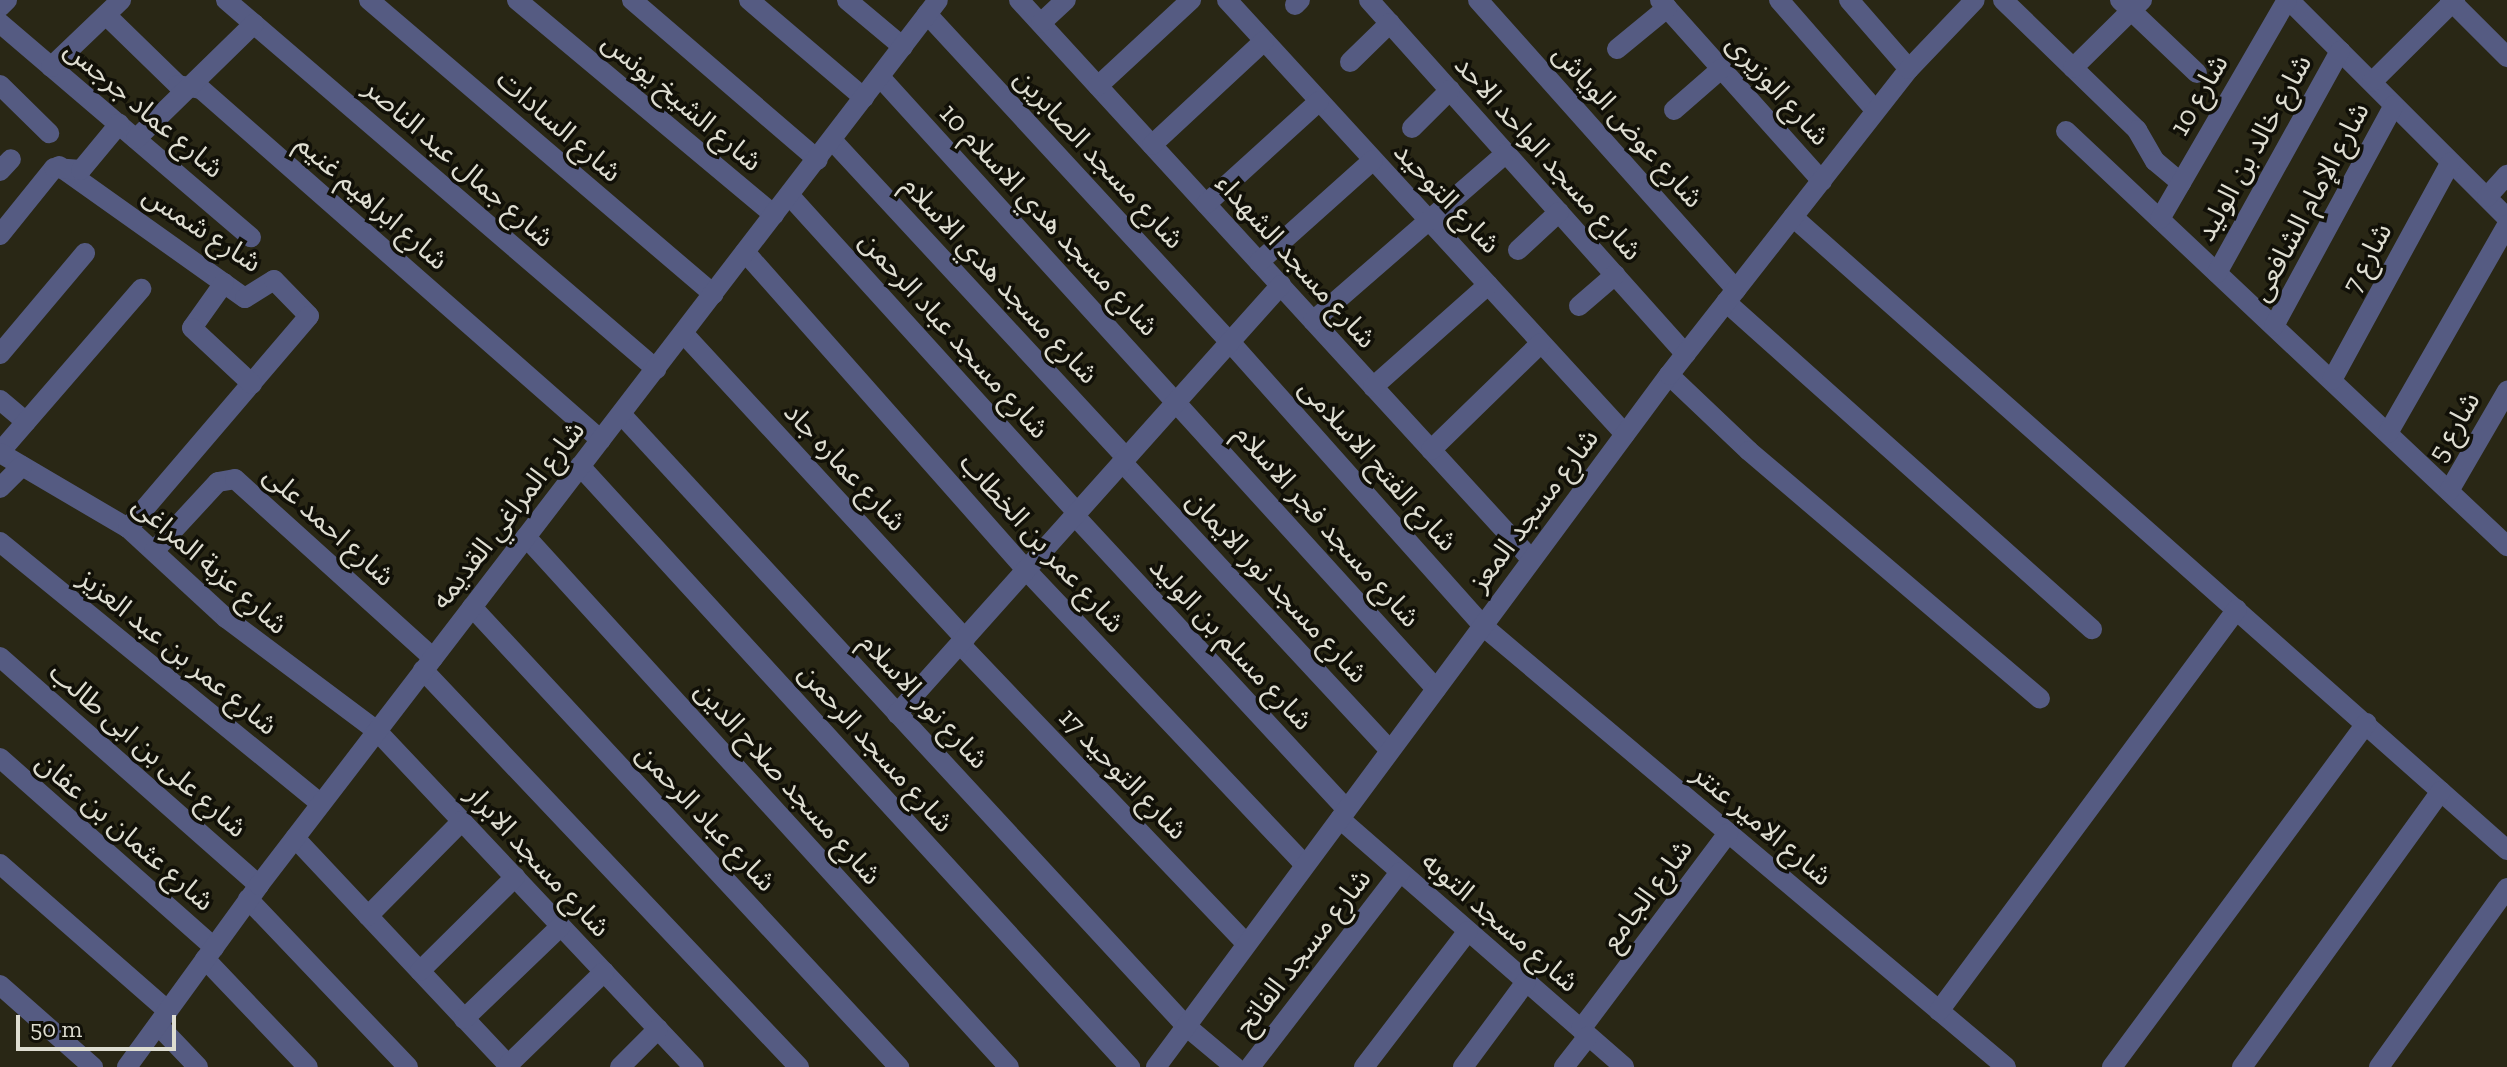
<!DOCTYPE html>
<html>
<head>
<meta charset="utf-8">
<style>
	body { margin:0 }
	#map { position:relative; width:2507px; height:1067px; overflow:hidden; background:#292715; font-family:"Zilla Slab","Noto Sans Arabic",serif }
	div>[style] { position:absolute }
	.street>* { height:20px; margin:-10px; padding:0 10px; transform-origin:10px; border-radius:10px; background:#555b82 }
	span { translate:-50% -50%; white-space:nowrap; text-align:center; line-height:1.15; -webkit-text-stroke:7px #111008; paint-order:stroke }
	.street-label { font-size:28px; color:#deddd1 }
	.scale { position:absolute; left:16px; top:1015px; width:160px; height:36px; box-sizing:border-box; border:4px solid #deddd1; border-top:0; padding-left:10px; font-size:24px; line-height:28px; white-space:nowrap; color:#deddd1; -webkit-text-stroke:6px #111008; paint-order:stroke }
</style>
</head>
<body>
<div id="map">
	<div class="street">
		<i style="left:226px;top:0;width:567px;rotate:40.63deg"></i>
		<i style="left:369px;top:0;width:453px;rotate:40.5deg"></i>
		<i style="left:517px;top:0;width:335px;rotate:39.9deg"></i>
		<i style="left:632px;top:0;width:245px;rotate:40.7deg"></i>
		<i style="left:749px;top:0;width:151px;rotate:40.4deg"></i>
		<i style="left:847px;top:0;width:73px;rotate:40deg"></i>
		<i style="left:1019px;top:0;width:759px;rotate:47.51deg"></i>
		<i style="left:1227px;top:0;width:589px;rotate:47.48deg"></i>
		<i style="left:1369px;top:0;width:475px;rotate:48.2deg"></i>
		<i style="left:1478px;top:0;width:388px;rotate:48.3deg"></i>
		<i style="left:1660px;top:0;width:243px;rotate:48.2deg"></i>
		<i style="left:1779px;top:0;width:147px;rotate:48.9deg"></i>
		<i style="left:1849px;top:0;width:91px;rotate:49deg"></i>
		<i style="left:2003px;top:0;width:187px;rotate:44.1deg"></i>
		<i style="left:2137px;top:130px;width:36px;rotate:60deg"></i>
		<i style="left:2155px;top:161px;width:34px;rotate:40deg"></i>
		<i style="left:2120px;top:0;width:106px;rotate:43.5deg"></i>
		<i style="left:2289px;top:0;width:308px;rotate:45deg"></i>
		<i style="left:2450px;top:0;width:81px;rotate:45deg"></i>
		<i style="left:1295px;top:5px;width:7px;rotate:-45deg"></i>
		<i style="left:0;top:7px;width:10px;rotate:-45deg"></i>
		<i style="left:927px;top:14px;width:447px;rotate:47.3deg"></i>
		<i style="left:1230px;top:342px;width:380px;rotate:48.3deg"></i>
		<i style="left:1483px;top:626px;width:684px;rotate:40.14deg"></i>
		<i style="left:106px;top:15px;width:100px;rotate:44.2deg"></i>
		<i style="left:178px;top:85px;width:23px;rotate:10deg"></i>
		<i style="left:201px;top:89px;width:532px;rotate:41.27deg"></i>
		<i style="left:0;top:23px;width:330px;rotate:40.5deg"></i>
		<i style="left:1041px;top:23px;width:34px;rotate:-43deg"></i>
		<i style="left:1617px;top:49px;width:65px;rotate:-39.4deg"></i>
		<i style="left:1350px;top:62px;width:56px;rotate:-44.3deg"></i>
		<i style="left:51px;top:67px;width:97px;rotate:-43.7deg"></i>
		<i style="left:2073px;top:68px;width:97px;rotate:-44.6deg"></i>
		<i style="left:880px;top:77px;width:827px;rotate:47.74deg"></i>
		<i style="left:2372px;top:82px;width:117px;rotate:-44.7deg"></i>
		<i style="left:0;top:85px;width:69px;rotate:44.4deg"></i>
		<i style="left:1098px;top:86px;width:127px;rotate:-42.8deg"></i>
		<i style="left:1674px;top:110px;width:62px;rotate:-41.1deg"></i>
		<i style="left:1412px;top:128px;width:54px;rotate:-45deg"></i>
		<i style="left:2066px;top:131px;width:606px;rotate:43.26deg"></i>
		<i style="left:136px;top:139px;width:165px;rotate:-44.3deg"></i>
		<i style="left:832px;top:140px;width:432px;rotate:47.2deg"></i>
		<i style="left:1152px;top:145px;width:153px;rotate:-42.9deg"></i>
		<i style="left:59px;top:166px;width:228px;rotate:35.4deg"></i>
		<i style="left:245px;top:298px;width:34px;rotate:-32deg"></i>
		<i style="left:274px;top:280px;width:50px;rotate:45.8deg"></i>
		<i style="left:309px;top:316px;width:279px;rotate:130.5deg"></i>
		<i style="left:0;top:171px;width:16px;rotate:-47deg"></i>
		<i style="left:790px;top:196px;width:428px;rotate:47.8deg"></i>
		<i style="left:2487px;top:197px;width:30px;rotate:-48deg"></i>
		<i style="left:1206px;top:204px;width:153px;rotate:-42.3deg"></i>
		<i style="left:1793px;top:217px;width:954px;rotate:41.56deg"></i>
		<i style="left:2160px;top:219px;width:253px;rotate:-59.9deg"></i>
		<i style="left:0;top:235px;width:86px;rotate:-51.1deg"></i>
		<i style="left:54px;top:168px;width:27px;rotate:4deg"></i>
		<i style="left:81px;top:170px;width:60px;rotate:-50.4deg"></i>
		<i style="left:1518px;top:250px;width:56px;rotate:-42.8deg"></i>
		<i style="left:745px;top:252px;width:424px;rotate:48.5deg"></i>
		<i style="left:1026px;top:570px;width:406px;rotate:46.6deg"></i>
		<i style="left:1259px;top:262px;width:153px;rotate:-41.8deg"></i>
		<i style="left:2217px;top:273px;width:254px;rotate:-61deg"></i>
		<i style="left:224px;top:283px;width:55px;rotate:125.4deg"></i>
		<i style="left:192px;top:328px;width:82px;rotate:43deg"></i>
		<i style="left:1726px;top:302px;width:491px;rotate:41.8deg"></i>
		<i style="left:1579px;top:306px;width:48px;rotate:-40.7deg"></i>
		<i style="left:1313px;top:321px;width:256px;rotate:-41deg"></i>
		<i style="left:2274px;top:326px;width:251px;rotate:-61.5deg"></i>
		<i style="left:683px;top:333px;width:416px;rotate:47.3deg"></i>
		<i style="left:0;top:354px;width:132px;rotate:-49.9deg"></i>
		<i style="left:1669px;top:375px;width:110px;rotate:43.5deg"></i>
		<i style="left:1749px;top:451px;width:382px;rotate:40.4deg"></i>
		<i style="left:2332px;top:380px;width:248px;rotate:-61.4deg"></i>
		<i style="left:1373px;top:387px;width:154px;rotate:-41.6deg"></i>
		<i style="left:0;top:400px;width:34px;rotate:40deg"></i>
		<i style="left:621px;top:414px;width:833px;rotate:47.29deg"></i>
		<i style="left:1186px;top:1026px;width:64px;rotate:39.9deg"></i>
		<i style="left:2388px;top:433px;width:240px;rotate:-60.2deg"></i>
		<i style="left:1431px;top:450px;width:153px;rotate:-44.2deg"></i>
		<i style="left:0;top:452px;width:216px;rotate:-49.1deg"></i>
		<i style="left:0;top:453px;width:148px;rotate:30.4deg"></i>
		<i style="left:128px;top:528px;width:133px;rotate:42.6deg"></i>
		<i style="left:226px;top:618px;width:189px;rotate:36.8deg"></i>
		<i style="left:377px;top:731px;width:462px;rotate:46.7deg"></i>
		<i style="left:1122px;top:462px;width:393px;rotate:47.1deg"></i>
		<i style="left:580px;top:466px;width:815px;rotate:47.54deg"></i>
		<i style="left:0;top:488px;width:31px;rotate:-45deg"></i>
		<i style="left:2449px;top:491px;width:116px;rotate:-59.9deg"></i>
		<i style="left:1075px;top:516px;width:399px;rotate:47.2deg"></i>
		<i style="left:526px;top:537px;width:717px;rotate:47.66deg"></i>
		<i style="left:0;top:542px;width:414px;rotate:39.2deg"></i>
		<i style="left:154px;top:551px;width:94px;rotate:-47.2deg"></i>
		<i style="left:218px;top:482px;width:17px;rotate:-10deg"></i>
		<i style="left:235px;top:479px;width:267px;rotate:42.1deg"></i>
		<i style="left:472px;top:607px;width:628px;rotate:47.13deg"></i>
		<i style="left:960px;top:644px;width:414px;rotate:46.3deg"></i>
		<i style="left:0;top:657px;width:345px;rotate:41.4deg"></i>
		<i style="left:423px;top:670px;width:547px;rotate:46.56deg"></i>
		<i style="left:897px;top:714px;width:576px;rotate:-48.17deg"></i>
		<i style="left:0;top:758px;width:286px;rotate:41.5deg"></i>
		<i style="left:1340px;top:819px;width:377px;rotate:41.1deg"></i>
		<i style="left:295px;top:838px;width:314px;rotate:46.8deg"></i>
		<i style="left:0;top:864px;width:223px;rotate:41.2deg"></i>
		<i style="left:248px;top:899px;width:232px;rotate:46.4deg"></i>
		<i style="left:368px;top:916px;width:134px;rotate:-45.3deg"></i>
		<i style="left:205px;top:959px;width:149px;rotate:46.4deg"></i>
		<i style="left:420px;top:971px;width:134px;rotate:-44.7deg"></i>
		<i style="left:0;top:985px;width:124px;rotate:41.4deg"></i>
		<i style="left:1939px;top:1011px;width:500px;rotate:-53.45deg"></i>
		<i style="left:464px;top:1019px;width:134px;rotate:-43.8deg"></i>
		<i style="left:158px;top:1025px;width:58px;rotate:46.4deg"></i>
		<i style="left:1581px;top:1029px;width:245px;rotate:-53.1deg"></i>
		<i style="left:508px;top:1065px;width:134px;rotate:-44.1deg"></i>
		<i style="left:127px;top:1067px;width:225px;rotate:-54deg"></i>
		<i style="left:259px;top:885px;width:1115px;rotate:-52.5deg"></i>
		<i style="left:620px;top:1067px;width:54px;rotate:-45deg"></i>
		<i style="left:1156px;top:1067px;width:861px;rotate:-53.45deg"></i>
		<i style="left:1669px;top:375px;width:389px;rotate:-51.9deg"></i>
		<i style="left:1909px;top:69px;width:95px;rotate:-46.3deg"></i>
		<i style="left:1250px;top:1067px;width:246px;rotate:-52.4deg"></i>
		<i style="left:1364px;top:1067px;width:171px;rotate:-52.6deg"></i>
		<i style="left:1463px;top:1067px;width:106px;rotate:-53.5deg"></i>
		<i style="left:1564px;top:1067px;width:39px;rotate:-52deg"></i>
		<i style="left:2112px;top:1067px;width:428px;rotate:-53.5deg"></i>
		<i style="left:2242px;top:1067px;width:340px;rotate:-54.2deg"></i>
		<i style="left:2379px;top:1067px;width:220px;rotate:-54.4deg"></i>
	</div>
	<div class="street-label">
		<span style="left:1778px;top:90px;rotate:48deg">شارع الوزيرى</span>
		<span style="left:2199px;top:95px;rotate:-60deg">شارع 10</span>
		<span style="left:682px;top:102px;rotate:40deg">شارع الشيخ يونس</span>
		<span style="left:144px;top:109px;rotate:40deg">شارع عماد جرجس</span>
		<span style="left:559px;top:126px;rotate:41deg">شارع السادات</span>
		<span style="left:1628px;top:126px;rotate:48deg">شارع عوض الوياش</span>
		<span style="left:2254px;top:148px;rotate:-61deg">شارع خالد بن الوليد</span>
		<span style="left:1548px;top:158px;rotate:48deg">شارع مسجد الواحد الاحد</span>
		<span style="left:1099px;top:159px;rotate:47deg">شارع مسجد الصابرين</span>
		<span style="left:459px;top:163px;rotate:41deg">شارع جمال عبد الناصر</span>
		<span style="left:1447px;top:198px;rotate:47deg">شارع التوحيد</span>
		<span style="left:372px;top:202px;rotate:41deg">شارع ابراهيم غنيم</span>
		<span style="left:2310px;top:202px;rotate:-62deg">شارع الإمام الشافعى</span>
		<span style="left:1049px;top:220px;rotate:47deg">شارع مسجد هدي الاسلام 10</span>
		<span style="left:202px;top:229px;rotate:33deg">شارع شمس</span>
		<span style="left:2367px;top:258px;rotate:-62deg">شارع 7</span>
		<span style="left:1296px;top:261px;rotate:48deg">شارع مسجد الشهداء</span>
		<span style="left:1000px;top:280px;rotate:47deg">شارع مسجد هدي الاسلام</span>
		<span style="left:954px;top:335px;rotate:48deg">شارع مسجد عباد الرحمن</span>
		<span style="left:2454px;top:427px;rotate:-60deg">شارع 5</span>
		<span style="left:1378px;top:465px;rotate:48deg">شارع الفتح الاسلامى</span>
		<span style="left:845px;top:467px;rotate:47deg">شارع عماره جاد</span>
		<span style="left:1534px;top:510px;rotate:-53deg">شارع مسجد المعز</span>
		<span style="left:508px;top:515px;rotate:-52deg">شارع المراغي القديمه</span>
		<span style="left:329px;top:526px;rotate:42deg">شارع احمد على</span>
		<span style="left:1327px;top:526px;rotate:48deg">شارع مسجد فجر الاسلام</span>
		<span style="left:1042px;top:543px;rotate:48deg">شارع عمر بن الخطاب</span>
		<span style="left:210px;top:565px;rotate:41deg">شارع عزبة المراغى</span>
		<span style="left:1277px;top:587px;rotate:47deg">شارع مسجد نور الايمان</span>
		<span style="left:1231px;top:644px;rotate:47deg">شارع مسلم بن الوليد</span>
		<span style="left:178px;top:652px;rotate:39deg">شارع عمر بن عبد العزيز</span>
		<span style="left:924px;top:701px;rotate:47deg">شارع نور الاسلام</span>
		<span style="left:876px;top:748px;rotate:48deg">شارع مسجد الرحمن</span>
		<span style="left:148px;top:750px;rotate:41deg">شارع على بن ابى طالب</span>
		<span style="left:1123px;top:774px;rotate:46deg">شارع التوحيد 17</span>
		<span style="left:788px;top:783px;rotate:48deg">شارع مسجد صلاح الدين</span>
		<span style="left:706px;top:818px;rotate:47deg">شارع عباد الرحمن</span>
		<span style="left:1762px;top:825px;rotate:40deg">شارع الامير عنتر</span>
		<span style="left:125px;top:832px;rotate:41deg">شارع عثمان بن عفان</span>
		<span style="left:538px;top:861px;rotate:47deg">شارع مسجد الابرار</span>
		<span style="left:1647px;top:895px;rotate:-53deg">شارع الجامع</span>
		<span style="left:1500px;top:922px;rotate:41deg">شارع مسجد التوبه</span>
		<span style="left:1303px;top:952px;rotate:-52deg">شارع مسجد الفاتح</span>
	</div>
	<div class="scale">50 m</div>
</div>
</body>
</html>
